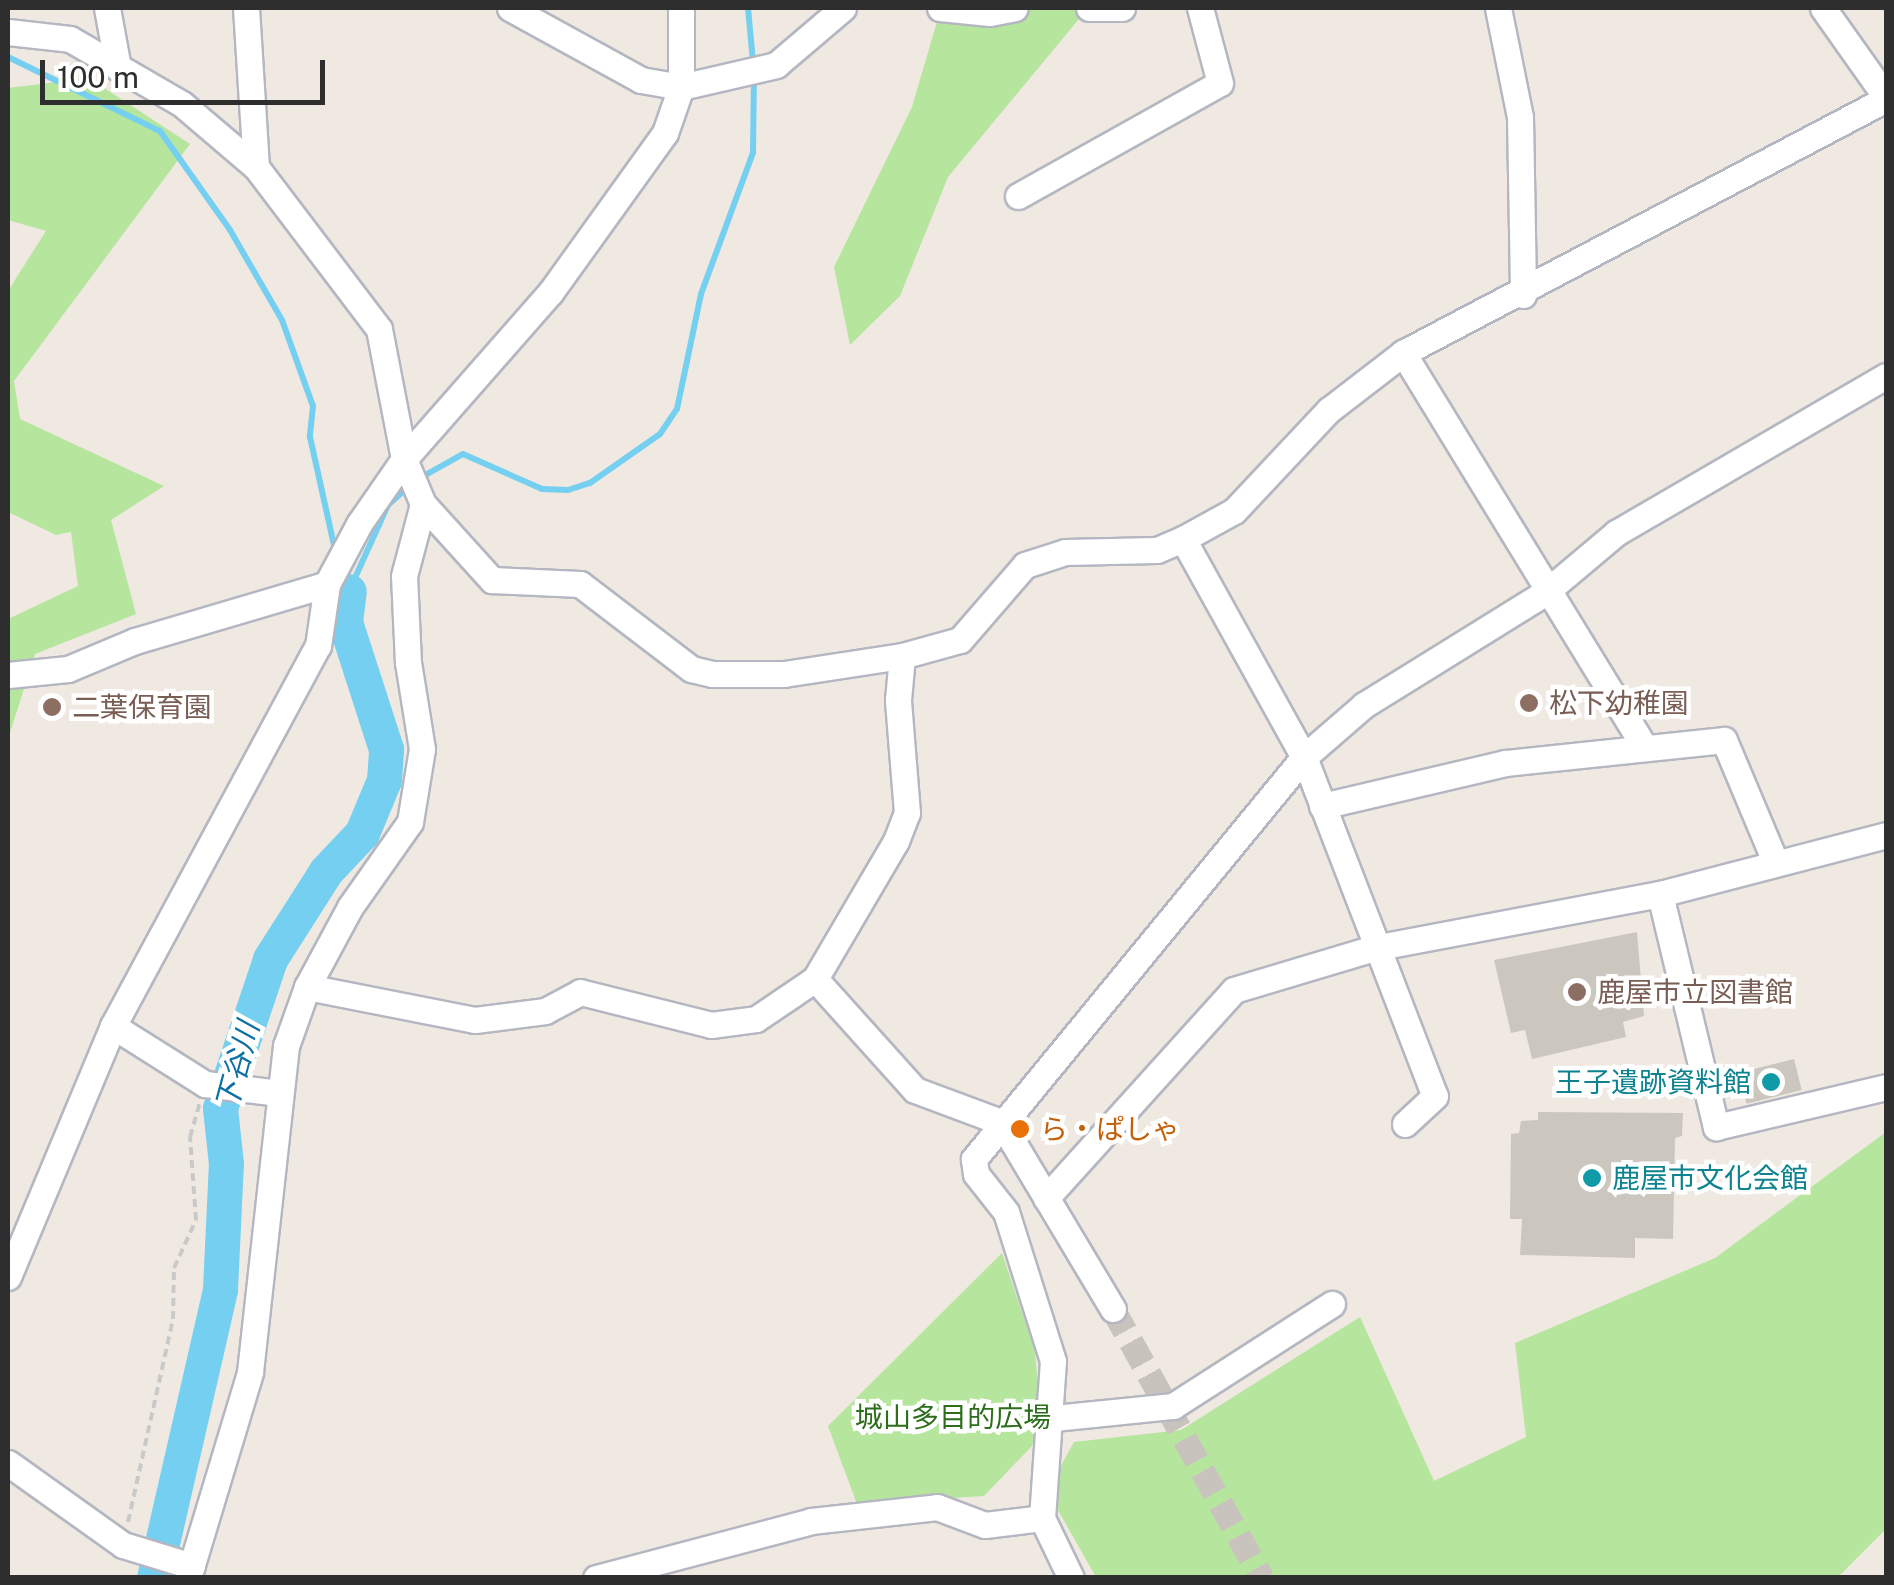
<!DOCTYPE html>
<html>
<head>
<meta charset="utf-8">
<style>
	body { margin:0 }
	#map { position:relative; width:1894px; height:1585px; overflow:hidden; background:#efe9e1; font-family:"Public Sans","Noto Sans JP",sans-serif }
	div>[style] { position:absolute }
	.green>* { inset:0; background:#b6e59e }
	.stream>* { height:6px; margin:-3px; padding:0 3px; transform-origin:3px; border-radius:3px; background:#75cff0 }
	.river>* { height:35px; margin:-17.5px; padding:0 17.5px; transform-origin:17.5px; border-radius:17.5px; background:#75cff0 }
	.building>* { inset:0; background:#cbc7bf; transform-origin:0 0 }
	.minor-tunnel>* { height:25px; margin-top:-12.5px; transform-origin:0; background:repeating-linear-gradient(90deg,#c8c4bd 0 25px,transparent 0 37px) }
	.path>* { height:4px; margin-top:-2px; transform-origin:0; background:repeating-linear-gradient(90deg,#c9c9c9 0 8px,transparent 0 13px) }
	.roads { filter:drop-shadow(2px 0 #b4b7c1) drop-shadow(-2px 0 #b4b7c1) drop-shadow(0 2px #b4b7c1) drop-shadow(0 -2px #b4b7c1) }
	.minor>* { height:25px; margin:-12.5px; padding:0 12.5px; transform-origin:12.5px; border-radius:12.5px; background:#fff }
	.dots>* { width:28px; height:28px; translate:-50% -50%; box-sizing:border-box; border:5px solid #fff; border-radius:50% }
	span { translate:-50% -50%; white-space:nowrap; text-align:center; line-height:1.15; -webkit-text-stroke:9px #fff; paint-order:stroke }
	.education-label { font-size:28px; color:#785e54 }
	.left { translate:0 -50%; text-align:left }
	.culture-label { font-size:28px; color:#0d838f }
	.right { translate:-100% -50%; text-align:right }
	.food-label { font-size:28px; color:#c56008 }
	.park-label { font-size:28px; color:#2c6e1b }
	.water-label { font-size:30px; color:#0d6fa3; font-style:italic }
	.frame { position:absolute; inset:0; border:10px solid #2e2e2e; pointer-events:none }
	.scale { position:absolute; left:40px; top:60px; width:285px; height:45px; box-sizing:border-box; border:5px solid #2e2e2e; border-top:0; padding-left:12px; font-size:30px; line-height:35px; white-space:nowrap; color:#2e2e2e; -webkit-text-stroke:8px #fff; paint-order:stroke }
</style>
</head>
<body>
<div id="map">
	<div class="green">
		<i style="clip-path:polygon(941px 8px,1088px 8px,948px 177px,900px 296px,850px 345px,834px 267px,912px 107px)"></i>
		<i style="clip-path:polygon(89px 78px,190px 144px,14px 381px,20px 419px,164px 486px,111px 520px,136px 614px,35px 654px,8px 739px,8px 619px,78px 586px,71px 532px,56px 535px,8px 512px,8px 291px,46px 231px,8px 220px,8px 88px)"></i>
		<i style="clip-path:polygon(1886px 1132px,1886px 1529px,1838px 1577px,1096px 1577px,1047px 1491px,1074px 1442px,1181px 1430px,1360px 1317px,1434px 1481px,1526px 1437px,1515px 1343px,1715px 1258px)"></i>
		<i style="clip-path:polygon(1002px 1253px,1035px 1351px,1041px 1418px,1032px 1446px,984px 1496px,857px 1504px,828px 1426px)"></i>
	</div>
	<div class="stream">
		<i style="left:748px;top:8px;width:54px;rotate:84.7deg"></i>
		<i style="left:8px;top:57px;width:169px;rotate:26deg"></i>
		<i style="left:160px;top:131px;width:121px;rotate:54.7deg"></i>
		<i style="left:230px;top:230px;width:104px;rotate:60deg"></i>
		<i style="left:282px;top:320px;width:91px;rotate:70.2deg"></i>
		<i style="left:313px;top:406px;width:31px;rotate:96deg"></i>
		<i style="left:310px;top:437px;width:120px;rotate:77.5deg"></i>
		<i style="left:420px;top:478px;width:49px;rotate:-29.2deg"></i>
		<i style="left:463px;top:454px;width:86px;rotate:23.9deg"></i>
		<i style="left:542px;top:489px;width:26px;rotate:2deg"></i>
		<i style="left:568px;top:490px;width:23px;rotate:-18deg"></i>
		<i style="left:590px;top:483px;width:85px;rotate:-35deg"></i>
		<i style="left:660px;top:434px;width:30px;rotate:-56deg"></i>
		<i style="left:677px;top:409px;width:117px;rotate:-78.2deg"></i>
		<i style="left:701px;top:294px;width:150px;rotate:-69.8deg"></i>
		<i style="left:753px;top:153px;width:79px;rotate:-89.3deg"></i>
		<i style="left:349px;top:591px;width:94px;rotate:-65.6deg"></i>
		<i style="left:388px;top:505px;width:30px;rotate:-42deg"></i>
	</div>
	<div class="river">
		<i style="left:154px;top:1578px;width:296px;rotate:-77.1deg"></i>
		<i style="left:220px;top:1289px;width:125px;rotate:-87.3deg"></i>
		<i style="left:226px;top:1164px;width:56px;rotate:-96.1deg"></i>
		<i style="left:220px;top:1108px;width:157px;rotate:-71.4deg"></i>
		<i style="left:270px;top:959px;width:104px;rotate:-57.5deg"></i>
		<i style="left:326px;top:871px;width:52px;rotate:-46.5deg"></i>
		<i style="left:362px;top:833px;width:57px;rotate:-67.5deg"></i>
		<i style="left:384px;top:780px;width:31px;rotate:-86deg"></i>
		<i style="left:386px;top:749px;width:133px;rotate:-107.9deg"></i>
		<i style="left:345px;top:622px;width:31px;rotate:-83deg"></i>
	</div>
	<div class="building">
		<i style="clip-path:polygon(1637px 932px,1644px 1016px,1623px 1022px,1626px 1037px,1532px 1059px,1525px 1030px,1511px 1033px,1494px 960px)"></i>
		<i style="left:1794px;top:1059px;width:32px;height:57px;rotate:76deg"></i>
		<i style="clip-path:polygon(1538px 1112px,1683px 1113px,1682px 1136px,1675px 1138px,1673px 1239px,1635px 1238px,1635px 1258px,1520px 1255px,1522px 1219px,1510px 1219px,1511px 1134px,1519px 1133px,1521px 1121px,1538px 1120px)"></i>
	</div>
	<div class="minor-tunnel">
		<i style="left:1113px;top:1309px;width:308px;rotate:61deg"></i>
	</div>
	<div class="path">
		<i style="left:128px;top:1522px;width:208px;rotate:-77.5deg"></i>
		<i style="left:173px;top:1319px;width:51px;rotate:-88.9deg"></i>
		<i style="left:174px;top:1268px;width:53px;rotate:-65.4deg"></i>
		<i style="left:196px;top:1220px;width:83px;rotate:-94.1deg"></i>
		<i style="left:190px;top:1137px;width:35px;rotate:-74deg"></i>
	</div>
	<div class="roads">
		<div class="minor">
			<i style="left:107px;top:8px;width:61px;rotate:79.6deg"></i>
			<i style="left:246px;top:8px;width:159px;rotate:86.4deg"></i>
			<i style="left:510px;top:8px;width:149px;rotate:28.8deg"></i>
			<i style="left:641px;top:80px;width:41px;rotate:9.9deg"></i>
			<i style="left:681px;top:87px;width:98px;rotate:-13deg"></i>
			<i style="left:776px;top:65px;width:88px;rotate:-40.4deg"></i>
			<i style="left:940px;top:8px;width:50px;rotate:5.7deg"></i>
			<i style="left:990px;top:13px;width:25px;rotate:-11deg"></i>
			<i style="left:1089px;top:8px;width:33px"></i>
			<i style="left:1498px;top:8px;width:111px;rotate:78.6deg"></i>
			<i style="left:1520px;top:117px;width:178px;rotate:89deg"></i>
			<i style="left:1823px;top:8px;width:109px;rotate:54.7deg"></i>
			<i style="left:8px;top:32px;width:62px;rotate:6.4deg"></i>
			<i style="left:70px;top:39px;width:129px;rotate:30.1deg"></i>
			<i style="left:182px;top:104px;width:97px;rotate:40.4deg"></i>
			<i style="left:256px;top:167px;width:203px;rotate:52.8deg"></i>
			<i style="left:379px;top:329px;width:132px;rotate:79.1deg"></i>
			<i style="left:404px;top:459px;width:49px;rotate:67.1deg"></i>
			<i style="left:423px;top:504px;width:103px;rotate:47.8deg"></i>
			<i style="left:492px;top:580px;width:88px;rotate:2.6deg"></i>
			<i style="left:580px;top:584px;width:140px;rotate:37.4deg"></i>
			<i style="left:691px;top:669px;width:22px;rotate:13deg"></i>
			<i style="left:712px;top:674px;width:72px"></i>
			<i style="left:784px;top:674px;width:119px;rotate:-8.7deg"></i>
			<i style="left:902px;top:656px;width:60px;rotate:-15.4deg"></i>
			<i style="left:960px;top:640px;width:99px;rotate:-49.1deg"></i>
			<i style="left:1025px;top:565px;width:42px;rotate:-18deg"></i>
			<i style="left:1065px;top:552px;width:92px;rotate:-1.2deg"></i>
			<i style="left:1157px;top:550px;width:28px;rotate:-23deg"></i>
			<i style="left:1183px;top:539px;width:58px;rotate:-28.8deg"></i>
			<i style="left:1234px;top:511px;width:139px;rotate:-46.8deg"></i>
			<i style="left:1329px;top:410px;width:93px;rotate:-37.6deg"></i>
			<i style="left:1403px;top:353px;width:546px;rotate:-27.74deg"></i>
			<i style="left:1018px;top:196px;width:231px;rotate:-29.2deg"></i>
			<i style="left:1220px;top:83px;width:78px;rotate:-104.9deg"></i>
			<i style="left:1403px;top:353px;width:463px;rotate:58.5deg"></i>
			<i style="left:1183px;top:539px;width:249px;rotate:61deg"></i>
			<i style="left:1304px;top:757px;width:363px;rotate:68.9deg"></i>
			<i style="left:1435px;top:1096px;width:41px;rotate:137deg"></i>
			<i style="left:8px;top:675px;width:60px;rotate:-5.7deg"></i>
			<i style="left:68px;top:669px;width:73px;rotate:-22.7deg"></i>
			<i style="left:135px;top:641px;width:200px;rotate:-16.5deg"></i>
			<i style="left:1322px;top:806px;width:188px;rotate:-13.2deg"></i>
			<i style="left:1505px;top:763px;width:220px;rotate:-6deg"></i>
			<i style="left:1724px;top:740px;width:129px;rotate:67.2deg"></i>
			<i style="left:1660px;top:894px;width:240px;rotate:76.5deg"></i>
			<i style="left:1716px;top:1127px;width:175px;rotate:-13.2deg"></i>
			<i style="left:815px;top:979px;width:149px;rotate:48deg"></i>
			<i style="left:915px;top:1090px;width:92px;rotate:20.4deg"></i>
			<i style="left:1001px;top:1122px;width:218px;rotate:59.1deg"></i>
			<i style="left:307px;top:987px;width:171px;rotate:11.1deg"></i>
			<i style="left:475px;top:1020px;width:71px;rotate:-7.3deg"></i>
			<i style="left:545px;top:1011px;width:40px;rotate:-28deg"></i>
			<i style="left:580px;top:992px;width:135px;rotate:14.1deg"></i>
			<i style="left:711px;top:1025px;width:45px;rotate:-7.6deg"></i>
			<i style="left:756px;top:1019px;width:71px;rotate:-34.1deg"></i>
			<i style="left:815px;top:979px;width:160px;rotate:-59.6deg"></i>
			<i style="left:896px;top:841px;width:30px;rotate:-69deg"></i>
			<i style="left:907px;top:813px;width:113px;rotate:-94.6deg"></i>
			<i style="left:898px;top:700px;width:44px;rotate:-84.8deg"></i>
			<i style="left:113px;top:1026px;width:109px;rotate:32.2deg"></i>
			<i style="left:205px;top:1084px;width:75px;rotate:6.9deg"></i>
			<i style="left:1046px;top:1198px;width:280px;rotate:-47.9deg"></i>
			<i style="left:1234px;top:990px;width:146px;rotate:-16.7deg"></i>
			<i style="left:1374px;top:948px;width:291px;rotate:-10.7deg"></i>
			<i style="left:1660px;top:894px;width:234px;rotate:-14.6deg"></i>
			<i style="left:8px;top:1277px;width:272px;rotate:-67.3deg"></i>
			<i style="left:113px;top:1026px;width:432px;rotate:-61.7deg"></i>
			<i style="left:318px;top:646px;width:63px;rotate:-81.7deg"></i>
			<i style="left:327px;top:584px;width:68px;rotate:-61.9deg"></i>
			<i style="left:359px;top:524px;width:79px;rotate:-55.3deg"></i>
			<i style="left:404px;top:459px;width:221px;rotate:-48.7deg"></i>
			<i style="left:550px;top:293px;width:197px;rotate:-54.3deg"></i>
			<i style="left:665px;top:133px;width:49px;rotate:-70.8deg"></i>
			<i style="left:681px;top:87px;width:79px;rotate:-90deg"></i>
			<i style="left:1054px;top:1418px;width:120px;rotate:-5.8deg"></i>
			<i style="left:1173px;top:1406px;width:189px;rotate:-32.7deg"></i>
			<i style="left:8px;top:1463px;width:141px;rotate:35.5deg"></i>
			<i style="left:123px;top:1545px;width:72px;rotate:16.9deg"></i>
			<i style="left:188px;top:1578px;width:215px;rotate:-73.2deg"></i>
			<i style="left:250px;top:1372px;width:328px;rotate:-83.7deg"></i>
			<i style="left:286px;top:1046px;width:63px;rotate:-70.4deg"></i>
			<i style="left:307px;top:987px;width:91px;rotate:-61.7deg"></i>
			<i style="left:350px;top:907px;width:104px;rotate:-54.8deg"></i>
			<i style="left:410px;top:822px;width:74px;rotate:-80.7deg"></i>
			<i style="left:422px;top:749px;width:87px;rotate:-99.2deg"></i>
			<i style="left:408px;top:663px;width:87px;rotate:-92.6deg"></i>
			<i style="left:404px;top:576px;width:74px;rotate:-75.2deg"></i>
			<i style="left:596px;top:1578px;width:222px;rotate:-14.8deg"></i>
			<i style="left:811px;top:1521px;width:127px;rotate:-6.3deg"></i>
			<i style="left:937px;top:1507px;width:51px;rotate:20.6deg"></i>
			<i style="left:985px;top:1525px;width:57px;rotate:-7deg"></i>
			<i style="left:1071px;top:1578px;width:67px;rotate:-115.8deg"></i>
			<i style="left:1042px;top:1518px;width:157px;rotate:-86deg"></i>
			<i style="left:1053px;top:1361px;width:156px;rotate:-107.5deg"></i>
			<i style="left:1006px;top:1212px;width:48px;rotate:-128.3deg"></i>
			<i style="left:976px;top:1174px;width:15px;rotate:-98deg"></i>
			<i style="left:974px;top:1159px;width:520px;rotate:-50.62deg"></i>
			<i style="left:1304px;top:757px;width:79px;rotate:-40.9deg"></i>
			<i style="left:1364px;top:705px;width:214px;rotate:-31.8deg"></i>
			<i style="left:1546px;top:592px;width:92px;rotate:-40.1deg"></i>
			<i style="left:1616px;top:533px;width:312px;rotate:-30.2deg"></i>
		</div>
	</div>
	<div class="dots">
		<i style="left:1529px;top:703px;background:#8d6e63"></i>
		<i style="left:52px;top:707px;background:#8d6e63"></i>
		<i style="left:1577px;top:992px;background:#8d6e63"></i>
		<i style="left:1771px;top:1082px;background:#0f9aa8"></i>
		<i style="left:1020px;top:1129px;background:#e8710a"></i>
		<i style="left:1592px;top:1178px;background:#0f9aa8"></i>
	</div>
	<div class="education-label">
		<span class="left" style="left:1549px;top:703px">松下幼稚園</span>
		<span class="left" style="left:72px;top:707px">二葉保育園</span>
		<span class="left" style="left:1597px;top:992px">鹿屋市立図書館</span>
	</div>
	<div class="culture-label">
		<span class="right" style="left:1751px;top:1082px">王子遺跡資料館</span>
		<span class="left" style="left:1612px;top:1178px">鹿屋市文化会館</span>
	</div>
	<div class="food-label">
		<span class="left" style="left:1040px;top:1129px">ら・ぱしゃ</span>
	</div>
	<div class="park-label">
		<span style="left:953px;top:1417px">城山多目的広場</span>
	</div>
	<div class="water-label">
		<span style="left:237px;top:1066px;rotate:-75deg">下谷川</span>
	</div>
	<div class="frame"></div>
	<div class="scale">100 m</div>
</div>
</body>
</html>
